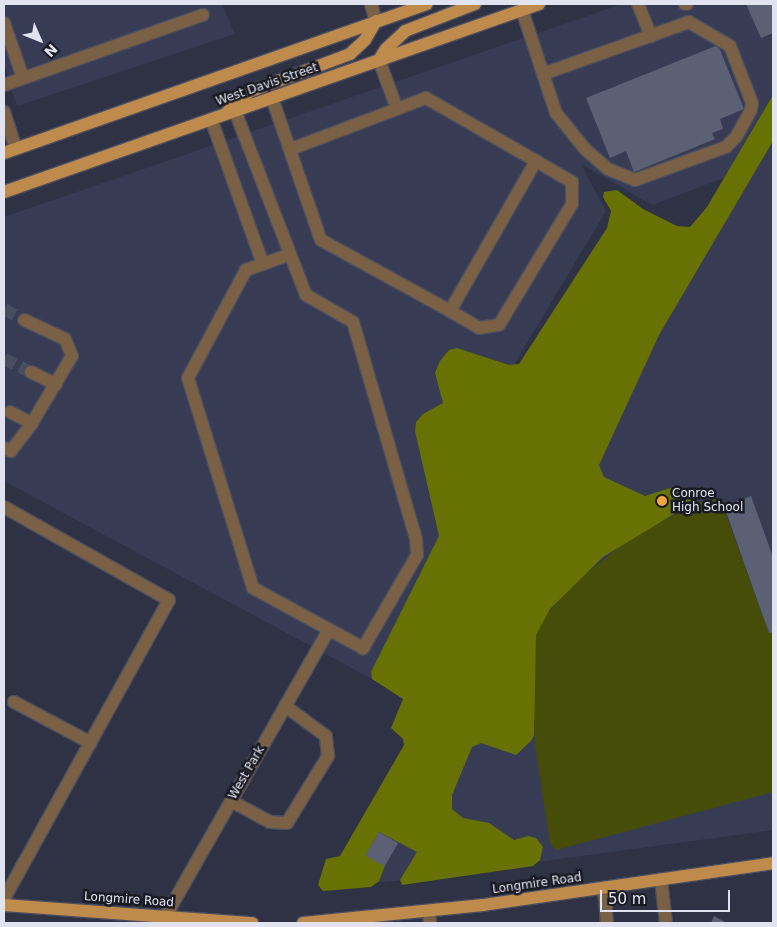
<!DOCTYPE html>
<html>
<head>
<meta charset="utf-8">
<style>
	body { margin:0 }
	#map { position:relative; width:777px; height:927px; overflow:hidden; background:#2f3245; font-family:"DejaVu Sans",sans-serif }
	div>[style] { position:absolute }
	.built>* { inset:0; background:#373b54 }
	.green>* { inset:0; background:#464d09 }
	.forest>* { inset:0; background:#687204 }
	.building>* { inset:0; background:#5c6075; transform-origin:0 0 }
	.minor-tunnel>* { height:12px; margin-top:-6px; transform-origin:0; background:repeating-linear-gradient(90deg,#4a4d5f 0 12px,transparent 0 18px) }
	.roads { filter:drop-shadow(1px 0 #4b4e60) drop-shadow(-1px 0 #4b4e60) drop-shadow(0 1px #4b4e60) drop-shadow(0 -1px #4b4e60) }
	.minor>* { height:12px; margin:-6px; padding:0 6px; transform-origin:6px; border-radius:6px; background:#7a6044 }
	.major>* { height:12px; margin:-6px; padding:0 6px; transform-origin:6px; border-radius:6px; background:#be8b4d }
	.dots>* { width:14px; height:14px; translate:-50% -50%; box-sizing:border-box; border:2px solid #191a23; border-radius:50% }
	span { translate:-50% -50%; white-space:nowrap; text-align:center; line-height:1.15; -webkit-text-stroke:5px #191a23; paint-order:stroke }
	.street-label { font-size:12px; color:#e1e3f0 }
	.poi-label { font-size:12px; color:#e1e3f0 }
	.left { translate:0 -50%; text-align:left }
	.frame { position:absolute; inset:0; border:5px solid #e1e3f0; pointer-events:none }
	.north { position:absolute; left:15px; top:15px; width:50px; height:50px; -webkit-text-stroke:4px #191a23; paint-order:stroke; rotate:134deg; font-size:14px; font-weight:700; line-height:20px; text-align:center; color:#e1e3f0 }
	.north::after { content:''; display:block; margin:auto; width:18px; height:22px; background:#e1e3f0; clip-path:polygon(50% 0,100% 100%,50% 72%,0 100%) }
	.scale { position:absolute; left:600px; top:890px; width:130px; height:22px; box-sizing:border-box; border:2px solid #e1e3f0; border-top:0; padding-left:6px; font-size:15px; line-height:18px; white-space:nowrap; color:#e1e3f0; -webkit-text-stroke:4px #191a23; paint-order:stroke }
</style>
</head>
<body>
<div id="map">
	<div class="built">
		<i style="clip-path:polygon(4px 4px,222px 4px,235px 34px,17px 106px,4px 64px)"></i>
		<i style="clip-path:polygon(622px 4px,773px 4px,773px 830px,404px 880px,329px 887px,739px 172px,652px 205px,581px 164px,606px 211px,506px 378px,448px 561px,372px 679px,4px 481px,4px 217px)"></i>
	</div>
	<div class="green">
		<i style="clip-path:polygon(720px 498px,769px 633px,773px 632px,773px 792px,556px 850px,550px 843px,535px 745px,533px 681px,536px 635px,541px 621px,574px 583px,631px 538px,699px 502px)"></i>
	</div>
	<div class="forest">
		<i style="clip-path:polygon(773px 95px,773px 141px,659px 335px,599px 465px,604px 477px,645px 496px,670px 488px,685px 493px,700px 487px,704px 489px,702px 497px,603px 557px,550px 609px,536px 635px,534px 735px,531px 741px,516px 755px,481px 743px,472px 747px,452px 795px,452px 809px,463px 818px,489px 823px,514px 840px,528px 836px,536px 838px,543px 847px,540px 860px,533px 866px,402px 885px,400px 880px,417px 852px,379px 832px,366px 855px,385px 866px,379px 881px,371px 887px,323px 891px,318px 885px,326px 859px,340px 856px,404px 745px,403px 739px,391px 728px,403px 699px,372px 679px,371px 672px,439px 536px,415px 431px,416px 422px,423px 414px,443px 403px,435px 373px,440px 361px,449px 350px,457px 348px,509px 365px,519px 364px,607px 228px,611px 211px,603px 197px,604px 192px,617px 190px,643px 209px,677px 226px,690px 227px,707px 207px)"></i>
	</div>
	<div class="building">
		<i style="clip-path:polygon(746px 4px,773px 4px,773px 33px,761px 38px)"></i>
		<i style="clip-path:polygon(718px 45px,744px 109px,720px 119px,723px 129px,712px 133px,715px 139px,634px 172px,626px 151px,610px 158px,586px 98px)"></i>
		<i style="clip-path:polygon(751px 496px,773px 557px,773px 632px,769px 633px,724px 506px)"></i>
		<i style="left:379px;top:832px;width:22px;height:27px;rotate:30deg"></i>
		<i style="clip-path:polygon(714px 916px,727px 923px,711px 923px)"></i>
	</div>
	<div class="minor-tunnel">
		<i style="left:4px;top:309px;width:23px;rotate:29deg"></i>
		<i style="left:4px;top:359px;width:30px;rotate:26deg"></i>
	</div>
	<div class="roads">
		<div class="minor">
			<i style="left:371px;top:4px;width:18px;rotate:74deg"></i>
			<i style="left:638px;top:4px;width:35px;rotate:68deg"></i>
			<i style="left:685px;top:4px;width:2px"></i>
			<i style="left:522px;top:10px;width:67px;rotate:71.8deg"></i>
			<i style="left:543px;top:74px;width:41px;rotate:71.6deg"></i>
			<i style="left:556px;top:113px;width:46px;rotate:51.1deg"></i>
			<i style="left:585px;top:149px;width:30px;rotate:41deg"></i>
			<i style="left:608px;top:169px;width:29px;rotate:22deg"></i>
			<i style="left:635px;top:180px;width:97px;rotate:-19.9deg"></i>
			<i style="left:726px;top:147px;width:14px;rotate:-45deg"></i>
			<i style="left:736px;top:137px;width:31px;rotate:-61deg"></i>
			<i style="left:751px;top:110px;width:7px;rotate:-82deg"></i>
			<i style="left:752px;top:103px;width:61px;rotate:-111.1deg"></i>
			<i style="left:730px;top:46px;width:48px;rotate:-149.7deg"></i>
			<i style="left:689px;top:22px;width:155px;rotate:160.4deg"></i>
			<i style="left:4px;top:23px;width:58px;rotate:70.9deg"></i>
			<i style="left:379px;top:60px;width:52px;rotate:69.8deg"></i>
			<i style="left:4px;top:85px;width:211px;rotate:-19.4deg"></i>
			<i style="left:272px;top:98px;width:150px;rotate:71deg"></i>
			<i style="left:321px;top:240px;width:147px;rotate:28.8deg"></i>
			<i style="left:450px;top:311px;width:173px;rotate:-60.2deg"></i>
			<i style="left:536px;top:161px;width:127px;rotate:-150.2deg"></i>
			<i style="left:426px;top:98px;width:144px;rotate:159.3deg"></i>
			<i style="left:235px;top:111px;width:197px;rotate:68.9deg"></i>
			<i style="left:306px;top:295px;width:54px;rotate:29.9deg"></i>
			<i style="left:353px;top:322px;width:226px;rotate:73.8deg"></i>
			<i style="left:416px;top:539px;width:16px;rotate:86deg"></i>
			<i style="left:417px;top:555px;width:108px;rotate:120.1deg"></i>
			<i style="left:363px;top:648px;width:125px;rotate:-151.4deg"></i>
			<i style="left:253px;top:588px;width:220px;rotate:-107.2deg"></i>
			<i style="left:188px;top:378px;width:123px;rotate:-61.8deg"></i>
			<i style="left:246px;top:270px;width:45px;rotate:-19.7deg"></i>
			<i style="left:4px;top:112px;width:38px;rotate:72deg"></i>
			<i style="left:211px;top:119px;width:154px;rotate:70.3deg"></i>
			<i style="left:450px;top:311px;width:34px;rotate:30deg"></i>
			<i style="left:479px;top:328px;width:20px;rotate:-9deg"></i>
			<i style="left:499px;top:325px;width:141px;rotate:-58.9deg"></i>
			<i style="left:572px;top:204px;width:22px;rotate:-90deg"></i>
			<i style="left:572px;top:182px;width:42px;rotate:-149.7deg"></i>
			<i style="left:31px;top:372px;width:28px;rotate:26deg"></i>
			<i style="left:10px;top:412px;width:25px;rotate:27deg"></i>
			<i style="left:4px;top:448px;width:8px;rotate:23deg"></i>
			<i style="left:11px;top:451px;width:35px;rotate:-53deg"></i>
			<i style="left:32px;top:423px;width:78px;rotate:-59.2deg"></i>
			<i style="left:72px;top:356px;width:18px;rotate:-112deg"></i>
			<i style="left:65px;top:339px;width:45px;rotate:-155.1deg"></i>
			<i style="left:4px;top:507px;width:189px;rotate:29.4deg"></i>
			<i style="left:169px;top:600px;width:342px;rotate:118.9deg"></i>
			<i style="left:14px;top:702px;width:87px;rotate:28deg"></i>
			<i style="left:231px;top:801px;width:44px;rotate:28.3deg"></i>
			<i style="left:270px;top:822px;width:17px;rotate:3deg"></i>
			<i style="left:287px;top:823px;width:79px;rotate:-58.5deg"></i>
			<i style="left:328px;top:756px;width:20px;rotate:-96deg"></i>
			<i style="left:326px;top:736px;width:51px;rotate:-143.8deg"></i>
			<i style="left:661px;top:880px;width:43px;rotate:83.4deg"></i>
			<i style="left:604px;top:889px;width:34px;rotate:85deg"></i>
			<i style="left:429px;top:912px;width:11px;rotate:85deg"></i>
			<i style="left:165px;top:917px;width:331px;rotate:-60.3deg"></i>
		</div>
		<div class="major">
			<i style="left:379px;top:60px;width:13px;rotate:-58deg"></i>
			<i style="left:386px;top:49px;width:26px;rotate:-43deg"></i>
			<i style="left:405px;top:31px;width:75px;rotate:-21.1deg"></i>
			<i style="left:228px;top:111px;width:28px;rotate:-42deg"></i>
			<i style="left:249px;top:92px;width:108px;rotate:-20.6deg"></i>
			<i style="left:350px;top:54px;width:21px;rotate:-43deg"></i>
			<i style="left:365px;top:40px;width:22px;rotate:-60deg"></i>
			<i style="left:4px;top:153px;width:448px;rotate:-19.4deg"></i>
			<i style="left:4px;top:192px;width:567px;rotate:-19.36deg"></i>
			<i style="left:4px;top:905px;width:249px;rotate:4.2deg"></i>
			<i style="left:303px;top:923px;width:181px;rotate:-5.7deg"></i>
			<i style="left:483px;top:905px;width:293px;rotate:-8.2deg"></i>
		</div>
	</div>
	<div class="dots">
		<i style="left:662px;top:501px;background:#efa73d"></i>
	</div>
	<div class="street-label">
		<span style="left:267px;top:85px;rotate:-19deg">West Davis Street</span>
		<span style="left:247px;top:773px;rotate:-60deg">West Park</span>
		<span style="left:537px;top:884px;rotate:-8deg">Longmire Road</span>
		<span style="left:129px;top:900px;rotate:4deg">Longmire Road</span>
	</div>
	<div class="poi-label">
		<span class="left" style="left:672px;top:501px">Conroe<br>High School</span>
	</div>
	<div class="frame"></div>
	<div class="north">N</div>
	<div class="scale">50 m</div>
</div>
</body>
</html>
